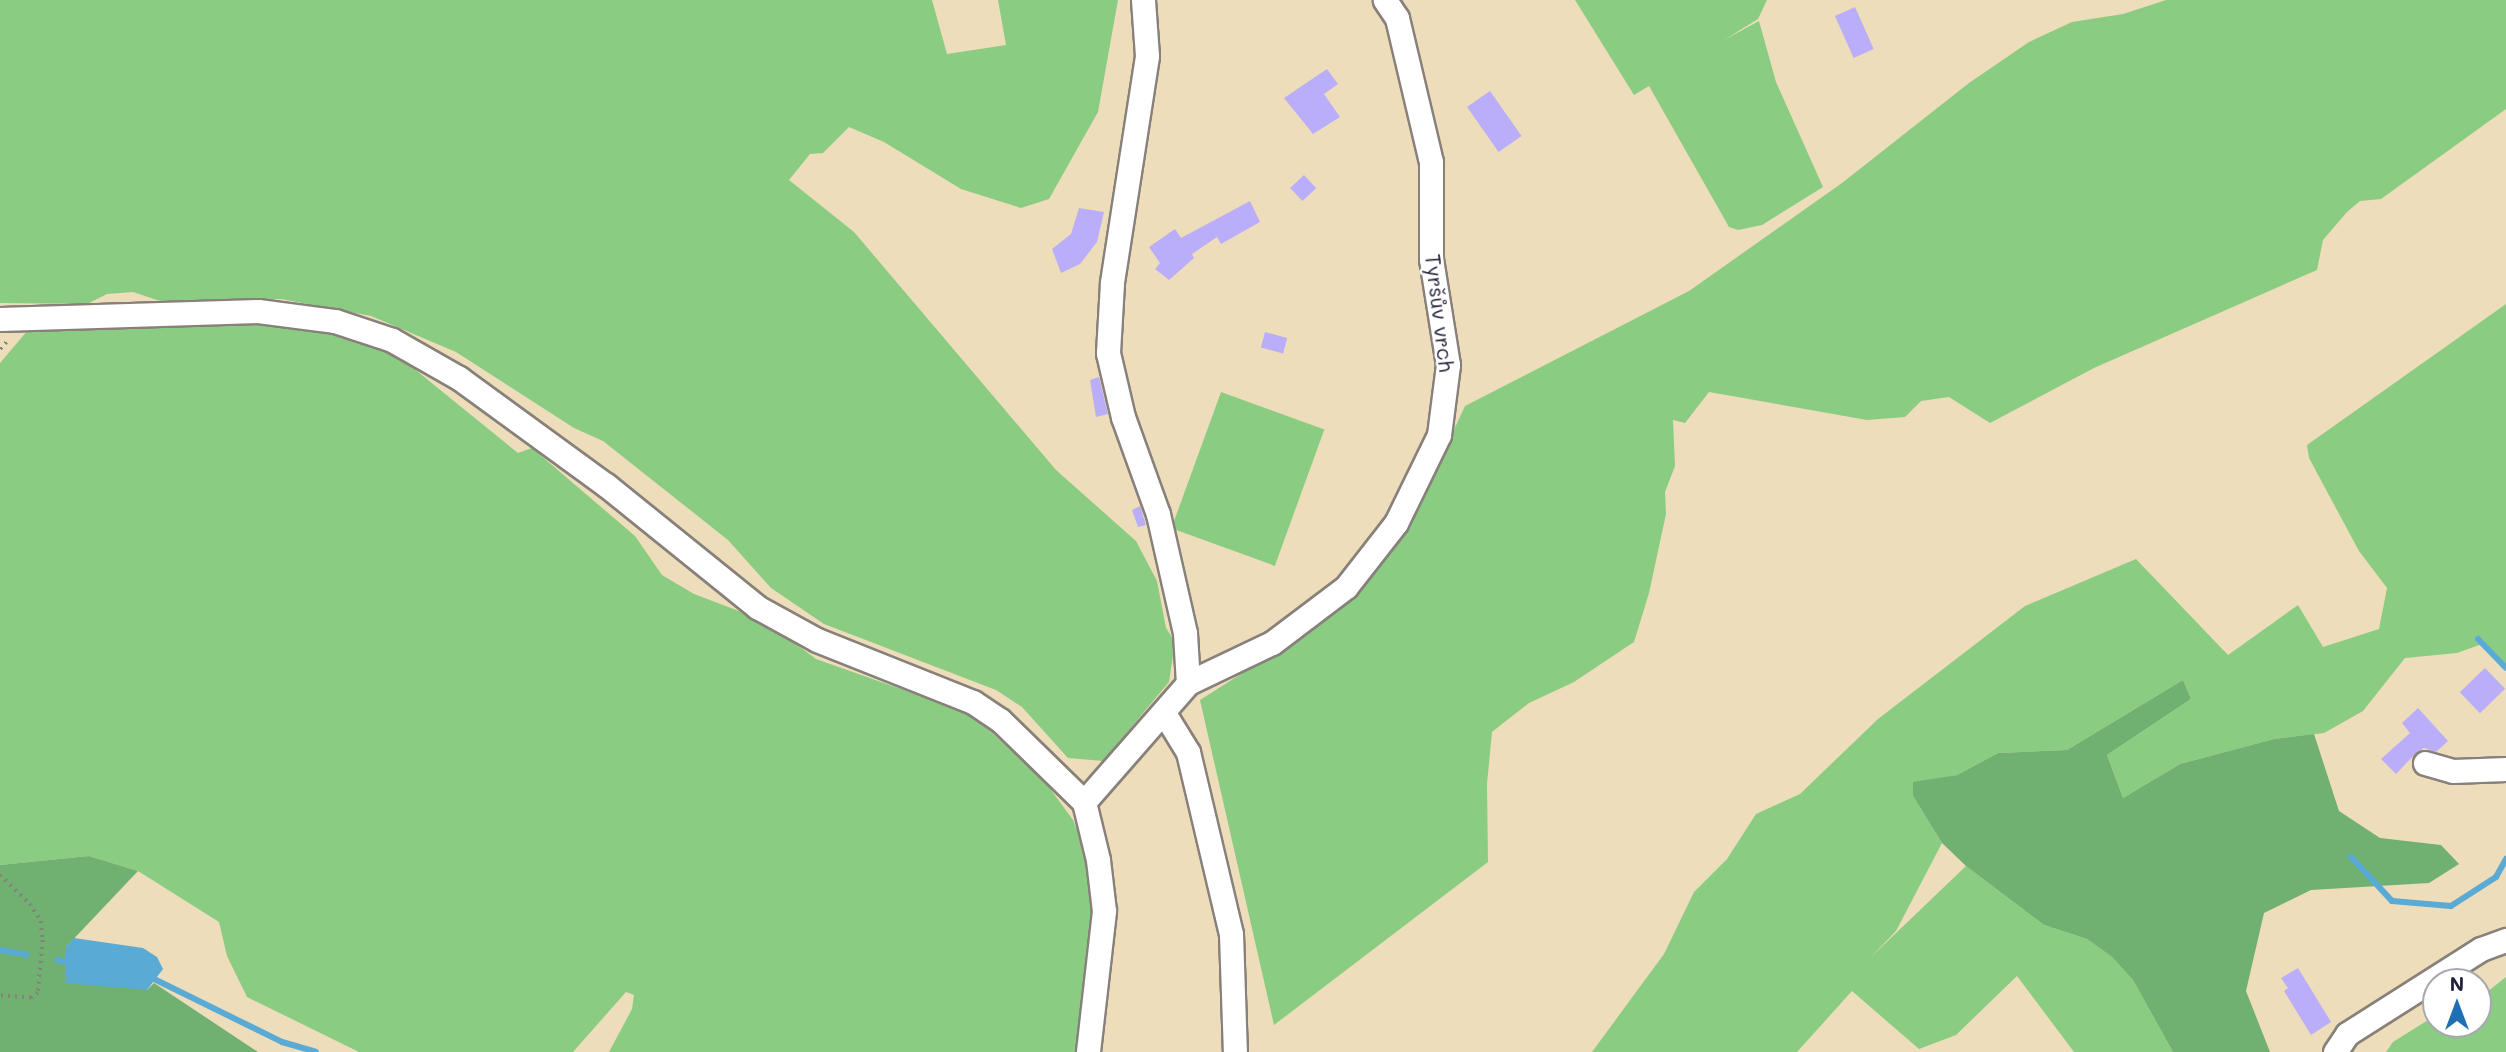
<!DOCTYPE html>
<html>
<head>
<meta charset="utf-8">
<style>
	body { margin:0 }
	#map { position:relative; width:2506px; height:1052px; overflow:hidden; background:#eeddba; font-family:Mali,sans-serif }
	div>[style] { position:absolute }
	.green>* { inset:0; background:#8bcc83; transform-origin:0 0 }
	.forest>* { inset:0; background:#70b071 }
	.water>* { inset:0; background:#59aad4 }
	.stream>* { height:6px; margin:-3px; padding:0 3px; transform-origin:3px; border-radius:3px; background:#59aad4 }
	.building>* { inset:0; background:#baaefb; transform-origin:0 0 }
	.path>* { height:3.5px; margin-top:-1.75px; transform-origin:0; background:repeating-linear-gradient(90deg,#88807a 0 2px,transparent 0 7px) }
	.roads { filter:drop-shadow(2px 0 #88807a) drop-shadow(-2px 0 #88807a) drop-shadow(0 2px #88807a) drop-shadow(0 -2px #88807a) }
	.minor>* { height:23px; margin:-11.5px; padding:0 11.5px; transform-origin:11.5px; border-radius:11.5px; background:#fff }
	span { translate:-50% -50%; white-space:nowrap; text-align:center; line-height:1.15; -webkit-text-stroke:5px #fff; paint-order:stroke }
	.street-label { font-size:21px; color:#22223b }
	.north { position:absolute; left:2422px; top:968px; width:70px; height:70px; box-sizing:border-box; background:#fff; border:2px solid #a7a7b1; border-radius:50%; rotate:0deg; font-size:19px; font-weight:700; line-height:28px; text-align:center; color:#22223b }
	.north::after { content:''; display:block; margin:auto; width:24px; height:32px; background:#1f6fb2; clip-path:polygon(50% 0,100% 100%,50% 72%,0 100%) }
</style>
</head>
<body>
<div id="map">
	<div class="green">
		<i style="clip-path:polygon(0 0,932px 0,947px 54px,1006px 45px,998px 0,1118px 0,1098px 112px,1049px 199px,1021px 208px,961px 189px,884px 142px,849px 127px,823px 153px,810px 154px,789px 180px,854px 232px,1056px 470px,1136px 541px,1157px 581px,1166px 628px,1175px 642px,1169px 682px,1103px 761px,1068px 758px,1022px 707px,996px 690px,824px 624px,771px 588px,728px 540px,603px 441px,574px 428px,456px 352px,371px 316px,281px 299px,166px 303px,133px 292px,107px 294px,87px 304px,0 303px)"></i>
		<i style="clip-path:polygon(1575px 0,1767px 0,1758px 19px,1724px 40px,1759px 21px,1776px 82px,1823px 187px,1762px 225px,1738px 230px,1729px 227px,1649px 86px,1634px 95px)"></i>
		<i style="clip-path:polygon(2166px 0,2506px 0,2506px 109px,2381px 199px,2360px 201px,2347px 212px,2323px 240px,2317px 270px,2094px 368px,1990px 423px,1949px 397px,1921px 401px,1905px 417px,1867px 420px,1709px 392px,1685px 423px,1673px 420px,1675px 466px,1665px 492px,1666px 514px,1649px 593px,1634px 642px,1574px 682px,1529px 703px,1492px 732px,1487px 784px,1488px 862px,1274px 1025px,1200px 700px,1326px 620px,1375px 571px,1424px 494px,1465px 406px,1689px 291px,1842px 183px,1969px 83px,2029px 42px,2072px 22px,2123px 14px)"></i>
		<i style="clip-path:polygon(2506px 304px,2506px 664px,2482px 644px,2457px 653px,2405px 658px,2363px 711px,2324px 733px,2274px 739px,2180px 764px,2123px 798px,2107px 755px,2191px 699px,2183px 680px,2067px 750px,1998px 753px,1957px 775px,1913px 783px,1913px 796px,1942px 843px,1896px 931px,1871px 957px,1966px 866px,2044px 925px,2087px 939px,2112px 957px,2133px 980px,2173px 1052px,2074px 1052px,2017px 976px,1956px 1035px,1919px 1049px,1852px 991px,1797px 1052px,1592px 1052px,1664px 954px,1694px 892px,1727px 859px,1756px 814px,1800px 794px,1878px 719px,2025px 606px,2136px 559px,2228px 655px,2298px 605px,2323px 647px,2379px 629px,2387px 588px,2359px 551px,2309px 458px,2307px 445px)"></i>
		<i style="clip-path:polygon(232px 319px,328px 329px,391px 350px,518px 453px,532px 448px,635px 536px,662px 575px,694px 594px,765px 621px,816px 659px,972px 714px,1046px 783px,1073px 820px,1083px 845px,1091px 881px,1094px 937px,1079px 1052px,609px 1052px,632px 1009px,634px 995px,626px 992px,573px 1052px,359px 1052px,247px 997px,227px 956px,219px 922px,138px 871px,89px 856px,0 865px,0 363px,28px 330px)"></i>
		<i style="left:1221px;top:392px;width:110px;height:145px;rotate:20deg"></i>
		<i style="clip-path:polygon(2506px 977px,2506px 1052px,2386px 1052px,2393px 1042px,2436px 1015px,2436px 1024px,2478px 1024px,2478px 999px)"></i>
	</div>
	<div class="forest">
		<i style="clip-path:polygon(2183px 680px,2191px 699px,2107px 755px,2123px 798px,2180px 764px,2274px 739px,2314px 734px,2339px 811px,2380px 838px,2441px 845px,2459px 864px,2429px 883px,2311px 890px,2264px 913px,2246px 991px,2270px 1052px,2173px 1052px,2133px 980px,2112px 957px,2087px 939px,2044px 925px,1966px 866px,1942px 843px,1913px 796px,1913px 782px,1957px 775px,1998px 753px,2067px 750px)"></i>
		<i style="clip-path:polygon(89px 856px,138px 871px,66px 947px,147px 990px,154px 983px,258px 1052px,0 1052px,0 865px)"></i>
	</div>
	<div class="water">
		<i style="clip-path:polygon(74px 938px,143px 948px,157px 957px,163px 969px,147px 990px,66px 983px,66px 947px)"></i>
	</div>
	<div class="stream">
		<i style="left:2478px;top:639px;width:40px;rotate:46deg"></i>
		<i style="left:2351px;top:857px;width:60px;rotate:47deg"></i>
		<i style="left:2392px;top:901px;width:59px;rotate:4.8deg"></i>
		<i style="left:2451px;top:906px;width:54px;rotate:-32.8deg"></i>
		<i style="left:2496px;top:877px;width:21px;rotate:-61deg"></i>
		<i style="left:0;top:950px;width:27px;rotate:10deg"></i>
		<i style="left:57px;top:960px;width:13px;rotate:13deg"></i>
		<i style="left:150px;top:977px;width:147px;rotate:26.2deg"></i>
		<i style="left:282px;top:1042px;width:35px;rotate:16deg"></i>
	</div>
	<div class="building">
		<i style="left:1855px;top:7px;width:46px;height:22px;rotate:66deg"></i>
		<i style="clip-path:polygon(1327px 69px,1338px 84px,1324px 94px,1340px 117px,1313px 134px,1284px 98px)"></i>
		<i style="left:1490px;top:91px;width:55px;height:28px;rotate:55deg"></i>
		<i style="left:1304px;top:175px;width:18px;height:19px;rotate:47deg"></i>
		<i style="clip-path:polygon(1250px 201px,1260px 222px,1221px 244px,1217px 237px,1192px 254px,1194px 258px,1169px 280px,1155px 269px,1160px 263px,1149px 247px,1175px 229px,1181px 238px)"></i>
		<i style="clip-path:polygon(1079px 208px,1104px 212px,1097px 242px,1080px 264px,1061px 273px,1052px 249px,1071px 234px)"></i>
		<i style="left:1265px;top:332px;width:23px;height:16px;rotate:15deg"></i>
		<i style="clip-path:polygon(1099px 377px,1108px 414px,1096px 417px,1090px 380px)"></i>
		<i style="clip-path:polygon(1140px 506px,1146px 525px,1138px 527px,1132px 510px)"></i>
		<i style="left:2485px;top:668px;width:29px;height:35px;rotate:46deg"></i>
		<i style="clip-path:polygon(2418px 708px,2448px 741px,2436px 752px,2424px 748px,2416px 753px,2396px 774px,2381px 759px,2410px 733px,2402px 723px)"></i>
		<i style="clip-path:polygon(2298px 968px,2331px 1022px,2311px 1035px,2284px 991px,2288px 988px,2281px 978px)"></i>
	</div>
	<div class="path">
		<i style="left:0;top:349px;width:13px;rotate:-48deg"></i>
		<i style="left:0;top:875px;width:42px;rotate:44deg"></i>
		<i style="left:30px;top:904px;width:20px;rotate:57deg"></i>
		<i style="left:41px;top:921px;width:19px;rotate:84deg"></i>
		<i style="left:43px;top:940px;width:53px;rotate:95.4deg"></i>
		<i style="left:38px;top:993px;width:9px;rotate:144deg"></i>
		<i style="left:31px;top:998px;width:31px;rotate:-176deg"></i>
	</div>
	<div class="roads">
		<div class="minor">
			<i style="left:1143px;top:0;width:56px;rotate:85.9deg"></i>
			<i style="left:1147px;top:56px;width:230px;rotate:98.8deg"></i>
			<i style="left:1112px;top:283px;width:70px;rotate:93.3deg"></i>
			<i style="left:1108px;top:353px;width:66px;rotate:76.8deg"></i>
			<i style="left:1123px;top:417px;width:103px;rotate:70.2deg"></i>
			<i style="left:1158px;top:514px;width:122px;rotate:77.2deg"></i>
			<i style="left:1185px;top:633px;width:50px;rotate:86.6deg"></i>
			<i style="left:0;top:319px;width:258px;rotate:-1.8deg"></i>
			<i style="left:258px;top:311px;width:78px;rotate:7.4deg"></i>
			<i style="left:335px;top:321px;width:60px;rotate:18.4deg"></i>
			<i style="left:392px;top:340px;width:77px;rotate:29.6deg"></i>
			<i style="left:459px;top:378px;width:182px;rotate:36.1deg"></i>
			<i style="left:606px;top:485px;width:194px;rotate:38.9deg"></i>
			<i style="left:757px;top:607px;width:68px;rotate:28.8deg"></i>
			<i style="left:817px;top:640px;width:168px;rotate:21.7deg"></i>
			<i style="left:973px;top:702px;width:32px;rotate:34deg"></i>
			<i style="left:1000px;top:720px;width:117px;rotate:44.3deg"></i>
			<i style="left:1084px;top:802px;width:60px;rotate:76.4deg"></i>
			<i style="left:1098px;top:860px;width:51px;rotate:83.3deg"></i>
			<i style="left:1104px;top:911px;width:142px;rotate:96.5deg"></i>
			<i style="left:1164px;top:713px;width:46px;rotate:58.4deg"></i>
			<i style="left:1188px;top:752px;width:187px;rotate:76.7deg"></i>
			<i style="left:1231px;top:934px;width:118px;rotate:88.1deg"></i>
			<i style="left:2425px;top:763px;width:29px;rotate:16deg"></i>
			<i style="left:2453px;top:771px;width:53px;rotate:-2.2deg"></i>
			<i style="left:1084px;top:802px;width:158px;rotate:-48.8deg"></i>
			<i style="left:1188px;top:683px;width:93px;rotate:-25.5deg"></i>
			<i style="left:1272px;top:643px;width:93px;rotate:-37.1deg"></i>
			<i style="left:1346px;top:587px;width:81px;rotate:-52deg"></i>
			<i style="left:1396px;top:523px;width:98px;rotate:-64deg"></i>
			<i style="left:1439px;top:435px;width:71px;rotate:-82.7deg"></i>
			<i style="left:1448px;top:365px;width:107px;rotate:-99.1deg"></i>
			<i style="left:1431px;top:259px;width:97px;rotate:-90deg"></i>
			<i style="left:1431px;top:162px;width:148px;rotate:-103.3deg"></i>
			<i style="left:1397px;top:18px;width:22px;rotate:-124deg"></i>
			<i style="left:2335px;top:1052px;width:22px;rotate:-56deg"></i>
			<i style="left:2347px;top:1034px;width:159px;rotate:-32.4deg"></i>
			<i style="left:2481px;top:949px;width:27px;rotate:-20deg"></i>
		</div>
	</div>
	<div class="street-label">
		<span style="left:1440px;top:313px;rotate:83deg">Tyršův vrch</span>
	</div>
	<div class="north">N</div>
</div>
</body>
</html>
